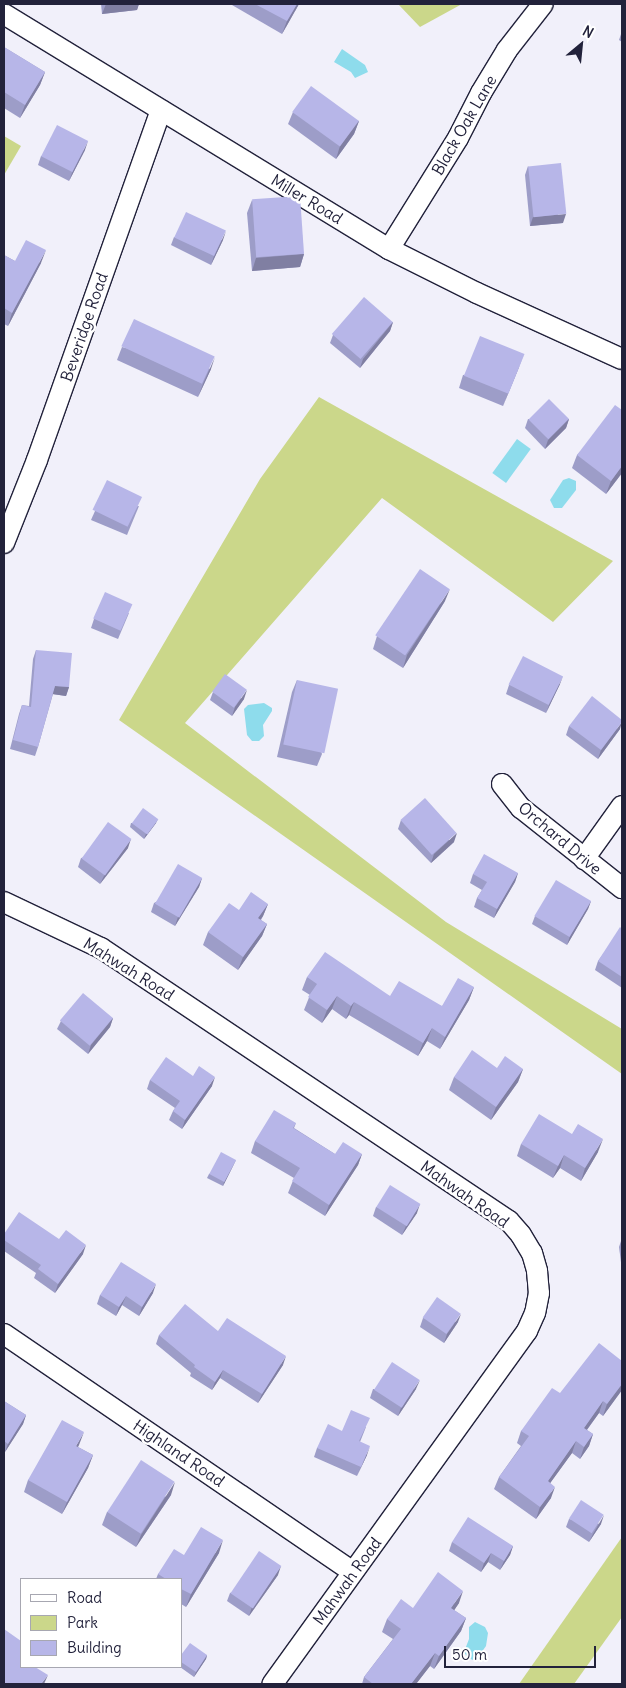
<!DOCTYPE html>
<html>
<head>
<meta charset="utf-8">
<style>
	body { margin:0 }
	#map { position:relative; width:626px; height:1688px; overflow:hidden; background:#f1f0fa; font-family:Delius,sans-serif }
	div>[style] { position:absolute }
	.green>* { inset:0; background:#cbd78a }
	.water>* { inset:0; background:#8edcec; transform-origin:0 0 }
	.roads { filter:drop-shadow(1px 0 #22223b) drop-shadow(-1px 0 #22223b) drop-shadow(0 1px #22223b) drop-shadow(0 -1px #22223b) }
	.minor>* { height:20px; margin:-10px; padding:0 10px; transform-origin:10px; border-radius:10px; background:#fff }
	.wall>* { inset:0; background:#9d9dc8 }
	.shaded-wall>* { inset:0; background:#807fa2 }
	.building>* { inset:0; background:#b7b6e8; transform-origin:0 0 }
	span { translate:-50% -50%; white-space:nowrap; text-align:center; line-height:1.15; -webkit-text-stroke:5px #fff; paint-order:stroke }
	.street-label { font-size:16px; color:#22223b }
	.frame { position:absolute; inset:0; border:5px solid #22223b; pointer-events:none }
	.legend { position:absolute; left:20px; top:1578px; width:162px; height:90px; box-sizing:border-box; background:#fff; border:1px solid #a7a7b1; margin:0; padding:6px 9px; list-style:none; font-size:15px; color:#22223b }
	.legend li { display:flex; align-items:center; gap:10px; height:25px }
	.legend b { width:25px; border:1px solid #a7a7b1 }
	.north { position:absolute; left:556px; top:20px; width:50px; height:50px; -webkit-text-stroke:4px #fff; paint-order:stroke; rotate:28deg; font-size:14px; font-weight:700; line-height:20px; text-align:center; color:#22223b }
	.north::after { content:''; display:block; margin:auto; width:18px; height:22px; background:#22223b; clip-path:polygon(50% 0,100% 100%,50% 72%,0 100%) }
	.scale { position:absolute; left:444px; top:1646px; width:152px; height:22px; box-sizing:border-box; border:2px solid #22223b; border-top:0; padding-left:6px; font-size:15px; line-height:18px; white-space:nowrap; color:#22223b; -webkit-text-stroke:4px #fff; paint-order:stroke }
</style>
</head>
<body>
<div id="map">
	<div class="green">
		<i style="clip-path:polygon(398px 4px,462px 4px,420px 27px)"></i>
		<i style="clip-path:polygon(4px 136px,21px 146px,4px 175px)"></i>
		<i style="clip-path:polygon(319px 397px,613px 561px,553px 622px,382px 498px,185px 723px,446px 922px,622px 1029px,622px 1074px,119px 720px,260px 479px)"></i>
		<i style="clip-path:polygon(622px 1537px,622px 1617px,574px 1684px,519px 1684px)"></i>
	</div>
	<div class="water">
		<i style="clip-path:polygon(342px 49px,365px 65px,368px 72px,355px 78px,351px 72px,334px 62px)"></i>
		<i style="left:517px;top:439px;width:17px;height:42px;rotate:36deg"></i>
		<i style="clip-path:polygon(569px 478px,576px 481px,576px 490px,562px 508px,554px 508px,550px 500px,563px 480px)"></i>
		<i style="clip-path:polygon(264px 703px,272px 708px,272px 711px,263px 725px,264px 736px,259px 741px,252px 741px,247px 735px,244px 709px,248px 705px)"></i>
		<i style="clip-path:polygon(475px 1622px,485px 1627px,488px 1633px,486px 1646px,476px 1660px,473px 1660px,468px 1658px,464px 1652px,469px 1639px,469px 1627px)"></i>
	</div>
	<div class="roads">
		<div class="minor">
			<i style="left:4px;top:14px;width:451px;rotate:31.4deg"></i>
			<i style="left:389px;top:249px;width:98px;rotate:26.6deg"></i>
			<i style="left:477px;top:293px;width:159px;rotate:24.5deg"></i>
			<i style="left:389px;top:249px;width:131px;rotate:-58.1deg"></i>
			<i style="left:458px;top:138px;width:51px;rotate:-62.9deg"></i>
			<i style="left:481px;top:93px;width:50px;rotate:-58.8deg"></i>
			<i style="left:507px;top:50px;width:58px;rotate:-52deg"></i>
			<i style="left:4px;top:543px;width:89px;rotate:-68.3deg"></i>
			<i style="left:37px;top:460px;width:371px;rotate:-70.5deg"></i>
			<i style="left:502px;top:784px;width:31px;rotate:52deg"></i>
			<i style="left:521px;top:808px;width:129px;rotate:38.4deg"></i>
			<i style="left:584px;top:859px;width:65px;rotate:-54.4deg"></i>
			<i style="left:4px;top:902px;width:107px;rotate:25.4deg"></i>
			<i style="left:101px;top:948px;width:491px;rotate:33.8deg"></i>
			<i style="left:509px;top:1221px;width:18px;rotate:49deg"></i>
			<i style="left:521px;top:1235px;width:21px;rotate:59deg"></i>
			<i style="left:532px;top:1253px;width:19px;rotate:74deg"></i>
			<i style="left:537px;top:1271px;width:22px;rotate:85deg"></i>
			<i style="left:539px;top:1293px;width:20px;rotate:101deg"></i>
			<i style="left:535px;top:1313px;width:20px;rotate:114deg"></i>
			<i style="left:527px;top:1331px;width:435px;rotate:125.8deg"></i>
			<i style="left:4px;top:1334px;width:422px;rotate:34.3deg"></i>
		</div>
	</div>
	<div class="wall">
		<i style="clip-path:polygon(101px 4px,139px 4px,137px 10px,102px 14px)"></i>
		<i style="clip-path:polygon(232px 4px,299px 4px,282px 34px,232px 5px)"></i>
		<i style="clip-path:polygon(622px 31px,622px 42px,619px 40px)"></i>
		<i style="clip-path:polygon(4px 47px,45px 72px,40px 85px,20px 118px,4px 108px)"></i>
		<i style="clip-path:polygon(293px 112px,359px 121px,354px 134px,336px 159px,288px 124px)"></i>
		<i style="clip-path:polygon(85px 150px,69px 181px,38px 165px,41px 156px)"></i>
		<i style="clip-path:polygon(528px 166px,563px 223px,530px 226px,525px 175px)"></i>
		<i style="clip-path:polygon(252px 200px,304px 254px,300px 267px,252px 271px,247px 213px)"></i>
		<i style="clip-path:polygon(174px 237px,223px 240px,211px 265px,171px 245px)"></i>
		<i style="clip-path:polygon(4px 255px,15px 261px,41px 263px,8px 326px,4px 324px)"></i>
		<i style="clip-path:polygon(393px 322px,390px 331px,360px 368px,330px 343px,333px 335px)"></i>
		<i style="clip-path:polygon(122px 347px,211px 369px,198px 397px,117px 360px)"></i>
		<i style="clip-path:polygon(519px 367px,503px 406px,459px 388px,463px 375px)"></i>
		<i style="clip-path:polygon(622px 410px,622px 473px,606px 494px,572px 468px,577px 455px)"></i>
		<i style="clip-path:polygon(528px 419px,569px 419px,566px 428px,545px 449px,525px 428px)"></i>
		<i style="clip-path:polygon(139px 506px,127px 535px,91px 520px,95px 511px)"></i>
		<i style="clip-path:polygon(445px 601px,403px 668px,373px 649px,377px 636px)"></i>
		<i style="clip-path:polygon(129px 613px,118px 639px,91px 628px,94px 619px)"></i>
		<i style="clip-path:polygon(36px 650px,69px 687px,66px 696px,53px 694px,38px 747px,35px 756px,10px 749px,19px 714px,22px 705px,29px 706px,33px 659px)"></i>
		<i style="clip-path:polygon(297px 680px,322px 754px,317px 766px,277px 757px,292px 692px)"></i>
		<i style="clip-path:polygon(560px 684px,546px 713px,506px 694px,509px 685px)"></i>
		<i style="clip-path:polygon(213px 692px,244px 699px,232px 716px,210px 700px)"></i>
		<i style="clip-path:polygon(569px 726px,620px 729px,598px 759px,566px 735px)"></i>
		<i style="clip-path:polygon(401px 820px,454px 842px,431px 863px,398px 829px)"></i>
		<i style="clip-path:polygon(131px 823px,156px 823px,144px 839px,130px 827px)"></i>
		<i style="clip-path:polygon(128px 848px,100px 884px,78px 867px,81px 858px)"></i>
		<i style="clip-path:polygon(518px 873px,515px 882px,494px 918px,474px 907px,477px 898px,482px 890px,470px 883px,473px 874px)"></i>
		<i style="clip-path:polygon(202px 878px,199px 887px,175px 926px,151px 912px,154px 903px)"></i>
		<i style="clip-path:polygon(591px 901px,588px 909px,567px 945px,532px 924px,535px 916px)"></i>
		<i style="clip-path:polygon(268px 904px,263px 916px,261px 920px,267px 924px,262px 936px,238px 970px,203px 945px,208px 932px,239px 910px)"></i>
		<i style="clip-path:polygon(622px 929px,622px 988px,595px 970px,598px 961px)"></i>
		<i style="clip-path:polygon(307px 977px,390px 996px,442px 1006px,474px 987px,469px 1000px,440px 1049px,427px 1041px,418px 1056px,349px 1015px,346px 1019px,332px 1009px,322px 1023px,304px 1010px,310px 995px,302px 990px)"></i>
		<i style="clip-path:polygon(113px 1018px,110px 1027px,88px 1054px,57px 1029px,61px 1021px)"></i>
		<i style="clip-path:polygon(497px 1068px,523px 1069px,518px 1082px,491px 1120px,449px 1090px,454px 1077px)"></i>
		<i style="clip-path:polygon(193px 1076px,212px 1086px,182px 1129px,169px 1120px,173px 1111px,175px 1108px,147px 1089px,150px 1080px)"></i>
		<i style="clip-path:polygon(296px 1123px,294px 1128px,335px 1154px,362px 1154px,358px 1165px,325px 1216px,288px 1193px,294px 1178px,251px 1153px,255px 1141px)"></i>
		<i style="clip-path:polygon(572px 1134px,598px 1152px,581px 1181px,560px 1168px,553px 1178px,517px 1156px,521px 1144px)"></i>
		<i style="clip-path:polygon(236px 1160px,223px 1186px,207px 1178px,209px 1174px)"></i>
		<i style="clip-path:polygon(376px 1207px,417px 1213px,402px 1235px,373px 1216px)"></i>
		<i style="clip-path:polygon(4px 1234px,83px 1254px,55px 1293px,34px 1278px,36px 1273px,4px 1251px)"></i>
		<i style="clip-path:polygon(622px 1238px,622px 1270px,619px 1247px)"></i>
		<i style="clip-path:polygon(153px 1293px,139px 1316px,122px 1305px,116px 1316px,97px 1304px,100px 1295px)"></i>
		<i style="clip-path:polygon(423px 1318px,458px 1322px,444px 1343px,420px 1327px)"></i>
		<i style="clip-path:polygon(218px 1331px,283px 1365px,258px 1403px,220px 1378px,212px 1390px,190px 1376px,191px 1373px,156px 1344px,159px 1335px)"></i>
		<i style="clip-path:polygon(622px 1361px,622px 1390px,603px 1416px,599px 1413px,587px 1430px,593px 1434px,589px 1446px,580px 1459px,572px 1453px,550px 1483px,551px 1498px,536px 1519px,494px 1489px,499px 1477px,521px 1446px,517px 1443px,521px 1431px)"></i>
		<i style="clip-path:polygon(373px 1389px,416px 1389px,398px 1416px,370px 1398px)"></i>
		<i style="clip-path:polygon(4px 1401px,26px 1415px,23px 1424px,5px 1452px,4px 1452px)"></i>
		<i style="clip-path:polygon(366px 1427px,360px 1442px,367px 1455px,357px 1476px,314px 1457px,317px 1448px,342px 1431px)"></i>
		<i style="clip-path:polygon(79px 1445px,78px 1447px,93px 1455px,88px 1468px,62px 1514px,24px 1492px,28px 1480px)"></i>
		<i style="clip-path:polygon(171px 1495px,136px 1547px,102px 1525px,107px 1512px)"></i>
		<i style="clip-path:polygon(569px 1519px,601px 1524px,589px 1542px,566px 1527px)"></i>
		<i style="clip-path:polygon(452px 1542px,513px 1546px,510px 1555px,500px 1570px,488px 1562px,481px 1572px,449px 1551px)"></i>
		<i style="clip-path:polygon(219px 1553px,186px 1607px,181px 1604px,181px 1579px,156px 1579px,158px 1574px,184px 1555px)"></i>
		<i style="clip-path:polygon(278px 1575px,249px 1616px,227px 1601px,230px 1593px)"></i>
		<i style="clip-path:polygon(459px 1603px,454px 1610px,466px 1618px,461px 1631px,434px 1669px,430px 1666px,416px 1684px,362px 1684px,364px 1677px,393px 1639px,382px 1632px,387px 1619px,413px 1608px)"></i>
		<i style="clip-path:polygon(181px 1655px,207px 1655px,206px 1659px,194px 1677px,180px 1667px,181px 1667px)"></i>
	</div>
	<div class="shaded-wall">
		<i style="clip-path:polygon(106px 4px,139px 4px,137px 10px,102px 14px)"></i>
		<i style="clip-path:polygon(297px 4px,299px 4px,282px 34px,287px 21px)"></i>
		<i style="clip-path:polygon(45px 72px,40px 85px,20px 118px,25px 105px)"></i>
		<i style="clip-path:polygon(359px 121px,354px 134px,336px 159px,340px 146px)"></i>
		<i style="clip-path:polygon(88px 141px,85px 150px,69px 181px,72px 173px)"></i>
		<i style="clip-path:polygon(566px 214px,563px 223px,530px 226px,533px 217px)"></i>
		<i style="clip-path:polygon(226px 231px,223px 240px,211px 265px,214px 256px)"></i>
		<i style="clip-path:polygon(46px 250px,41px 263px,8px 326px,12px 313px)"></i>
		<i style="clip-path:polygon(304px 254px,300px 267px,252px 271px,256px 258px)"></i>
		<i style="clip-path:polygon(393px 322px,390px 331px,360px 368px,363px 359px)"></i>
		<i style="clip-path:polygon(524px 354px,519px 367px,503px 406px,508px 393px)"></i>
		<i style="clip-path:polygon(215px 357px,211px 369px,198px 397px,203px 384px)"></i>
		<i style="clip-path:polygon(569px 419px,566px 428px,545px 449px,548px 440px)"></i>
		<i style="clip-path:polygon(622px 466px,622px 473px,606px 494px,611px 481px)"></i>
		<i style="clip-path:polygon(450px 589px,445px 601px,403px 668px,407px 655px)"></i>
		<i style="clip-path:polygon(563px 676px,560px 684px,546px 713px,549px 705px)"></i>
		<i style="clip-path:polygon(55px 686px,69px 687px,66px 696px,52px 694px)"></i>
		<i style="clip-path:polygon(247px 690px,244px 699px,232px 716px,235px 707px)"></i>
		<i style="clip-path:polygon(622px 722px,620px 729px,598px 759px,601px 750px)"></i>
		<i style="clip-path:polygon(158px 819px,156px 823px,144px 839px,146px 834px)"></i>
		<i style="clip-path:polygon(457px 833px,454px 842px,431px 863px,434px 854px)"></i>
		<i style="clip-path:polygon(131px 839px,128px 848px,100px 884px,104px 876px)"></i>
		<i style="clip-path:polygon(518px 873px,515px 882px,494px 918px,497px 909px)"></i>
		<i style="clip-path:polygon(202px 878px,199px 887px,175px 926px,178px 917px)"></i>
		<i style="clip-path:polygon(591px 901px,588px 909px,567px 945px,570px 936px)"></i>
		<i style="clip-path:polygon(268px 904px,263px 916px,253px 930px,258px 918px)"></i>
		<i style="clip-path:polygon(267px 924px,262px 936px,238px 970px,243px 957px)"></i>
		<i style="clip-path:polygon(474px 987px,469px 1000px,440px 1049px,445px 1037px)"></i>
		<i style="clip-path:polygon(337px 996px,332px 1009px,322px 1023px,327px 1010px)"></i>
		<i style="clip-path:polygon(354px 1002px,349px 1015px,346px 1019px,351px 1006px)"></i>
		<i style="clip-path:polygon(113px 1018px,110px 1027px,88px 1054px,91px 1045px)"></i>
		<i style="clip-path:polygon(432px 1028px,427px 1041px,418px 1056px,423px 1043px)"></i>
		<i style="clip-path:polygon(523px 1069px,518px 1082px,491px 1120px,496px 1107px)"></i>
		<i style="clip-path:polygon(215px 1077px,212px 1086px,182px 1129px,185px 1120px)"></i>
		<i style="clip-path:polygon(603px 1139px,598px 1152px,581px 1181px,585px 1168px)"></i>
		<i style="clip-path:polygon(362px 1154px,358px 1165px,325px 1216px,329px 1205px)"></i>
		<i style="clip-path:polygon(564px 1155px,560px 1168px,553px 1178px,558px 1166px)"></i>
		<i style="clip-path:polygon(236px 1160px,223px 1186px,224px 1182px)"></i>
		<i style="clip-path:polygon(420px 1204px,417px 1213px,402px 1235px,406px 1226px)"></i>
		<i style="clip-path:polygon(86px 1245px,83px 1254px,55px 1293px,58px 1284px)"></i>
		<i style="clip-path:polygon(156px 1284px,153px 1293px,139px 1316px,142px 1307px)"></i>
		<i style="clip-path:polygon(126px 1296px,122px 1305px,116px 1316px,119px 1307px)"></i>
		<i style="clip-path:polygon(461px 1314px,458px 1322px,444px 1343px,447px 1334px)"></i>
		<i style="clip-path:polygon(286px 1356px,283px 1365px,258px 1403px,262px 1394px)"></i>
		<i style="clip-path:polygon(223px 1370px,220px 1378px,212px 1390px,215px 1382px)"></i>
		<i style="clip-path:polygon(420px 1380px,416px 1389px,398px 1416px,401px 1408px)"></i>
		<i style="clip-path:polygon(622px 1384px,622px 1390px,603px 1416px,607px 1404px)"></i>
		<i style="clip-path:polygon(603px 1401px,599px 1413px,580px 1439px,584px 1428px)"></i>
		<i style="clip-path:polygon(26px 1415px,23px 1424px,5px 1452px,8px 1444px)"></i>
		<i style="clip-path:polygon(84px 1432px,79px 1445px,71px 1458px,76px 1446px)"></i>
		<i style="clip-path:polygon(593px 1434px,589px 1446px,580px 1459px,584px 1447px)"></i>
		<i style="clip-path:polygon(576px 1441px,572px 1453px,543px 1493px,548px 1481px)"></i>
		<i style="clip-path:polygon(370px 1446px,367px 1455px,357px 1476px,361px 1467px)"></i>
		<i style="clip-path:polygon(93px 1455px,88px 1468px,62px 1514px,67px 1502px)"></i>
		<i style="clip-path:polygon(175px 1482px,171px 1495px,136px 1547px,141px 1535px)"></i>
		<i style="clip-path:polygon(555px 1487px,551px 1498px,536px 1519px,540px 1507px)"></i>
		<i style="clip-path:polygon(604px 1515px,601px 1524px,589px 1542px,593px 1534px)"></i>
		<i style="clip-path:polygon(223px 1540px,219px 1553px,186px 1607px,191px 1594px)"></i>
		<i style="clip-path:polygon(513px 1546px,510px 1555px,500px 1570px,504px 1561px)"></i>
		<i style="clip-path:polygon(491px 1553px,488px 1562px,481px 1572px,484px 1563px)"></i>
		<i style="clip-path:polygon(281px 1566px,278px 1575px,249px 1616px,252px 1607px)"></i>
		<i style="clip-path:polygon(463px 1591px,459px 1603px,447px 1621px,451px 1608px)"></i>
		<i style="clip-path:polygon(466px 1618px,461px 1631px,434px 1669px,439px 1656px)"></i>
		<i style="clip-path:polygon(435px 1653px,430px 1666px,416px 1684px,411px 1684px)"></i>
		<i style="clip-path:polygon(207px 1655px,206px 1659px,194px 1677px,196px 1672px)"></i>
		<i style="clip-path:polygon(48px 1675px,44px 1684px,41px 1684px)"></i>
	</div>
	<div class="building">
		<i style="clip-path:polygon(255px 4px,297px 4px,287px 21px)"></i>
		<i style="clip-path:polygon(4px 47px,45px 72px,25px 105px,4px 92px)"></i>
		<i style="left:311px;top:86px;width:59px;height:32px;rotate:36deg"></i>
		<i style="left:57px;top:125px;width:35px;height:35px;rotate:27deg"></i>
		<i style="left:561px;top:163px;width:51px;height:33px;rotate:84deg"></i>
		<i style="left:300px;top:196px;width:58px;height:48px;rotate:86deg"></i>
		<i style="left:186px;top:212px;width:44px;height:28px;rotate:25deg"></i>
		<i style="clip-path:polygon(26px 240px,46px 250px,12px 313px,4px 308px,4px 255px,15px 261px)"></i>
		<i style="left:364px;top:297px;width:38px;height:49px;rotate:41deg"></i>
		<i style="left:134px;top:319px;width:89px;height:30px;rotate:25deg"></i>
		<i style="left:480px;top:336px;width:48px;height:43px;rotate:22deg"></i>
		<i style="left:549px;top:399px;width:28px;height:29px;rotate:45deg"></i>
		<i style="clip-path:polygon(615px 405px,622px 410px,622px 466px,611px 481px,577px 455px)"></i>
		<i style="left:107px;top:480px;width:39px;height:33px;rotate:26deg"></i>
		<i style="left:420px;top:569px;width:36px;height:80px;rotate:34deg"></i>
		<i style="left:105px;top:592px;width:30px;height:29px;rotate:24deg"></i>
		<i style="clip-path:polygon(36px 650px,72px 653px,69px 687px,55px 686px,38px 747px,13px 740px,22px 705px,31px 707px)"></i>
		<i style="left:523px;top:656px;width:45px;height:32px;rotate:27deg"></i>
		<i style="left:225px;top:674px;width:27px;height:22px;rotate:36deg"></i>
		<i style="left:297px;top:680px;width:42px;height:66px;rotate:12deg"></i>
		<i style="clip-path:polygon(592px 696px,622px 720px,622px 722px,601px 750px,569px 726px)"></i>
		<i style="left:425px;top:798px;width:47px;height:33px;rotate:48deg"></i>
		<i style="left:143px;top:808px;width:19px;height:19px;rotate:36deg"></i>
		<i style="left:108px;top:822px;width:29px;height:45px;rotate:36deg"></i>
		<i style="clip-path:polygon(484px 854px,518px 873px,497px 909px,477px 898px,487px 882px,473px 874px)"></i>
		<i style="left:178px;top:864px;width:28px;height:46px;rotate:30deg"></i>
		<i style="left:556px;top:880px;width:41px;height:42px;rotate:31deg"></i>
		<i style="clip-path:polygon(251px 892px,268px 904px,258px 918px,267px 924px,243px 957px,208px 932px,229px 903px,239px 910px)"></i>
		<i style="clip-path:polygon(620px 927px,622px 929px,622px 977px,598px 961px)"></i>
		<i style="clip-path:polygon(325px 952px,390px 996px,399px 981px,442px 1006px,458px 978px,474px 987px,445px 1037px,432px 1028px,423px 1043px,354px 1002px,351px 1006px,337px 996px,327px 1010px,308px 997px,317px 984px,307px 977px)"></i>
		<i style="left:83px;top:993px;width:39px;height:36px;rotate:40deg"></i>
		<i style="clip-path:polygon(472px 1050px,497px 1068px,505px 1056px,523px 1069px,496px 1107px,454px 1077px)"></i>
		<i style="clip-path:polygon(166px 1057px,193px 1076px,199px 1066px,215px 1077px,185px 1120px,173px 1111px,180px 1101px,150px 1080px)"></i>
		<i style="clip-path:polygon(274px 1110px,296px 1123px,293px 1128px,335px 1154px,343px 1142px,362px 1154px,329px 1205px,292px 1181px,300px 1168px,255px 1141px)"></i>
		<i style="clip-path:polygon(539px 1114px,572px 1134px,578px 1124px,603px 1139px,585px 1168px,564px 1155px,558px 1166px,521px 1144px)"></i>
		<i style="left:221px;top:1152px;width:17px;height:25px;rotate:28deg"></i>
		<i style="left:390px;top:1185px;width:36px;height:26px;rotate:32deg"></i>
		<i style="clip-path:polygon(19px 1212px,59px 1239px,66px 1230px,86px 1245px,58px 1284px,38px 1269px,41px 1265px,4px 1240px,4px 1234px)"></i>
		<i style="clip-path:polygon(121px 1262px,156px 1284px,142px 1307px,126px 1296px,119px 1307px,100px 1295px)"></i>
		<i style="left:437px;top:1297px;width:29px;height:25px;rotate:35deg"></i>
		<i style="clip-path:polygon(185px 1304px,218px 1331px,227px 1318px,286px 1356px,262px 1394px,223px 1370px,215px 1382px,194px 1367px,195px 1365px,159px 1335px)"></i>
		<i style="clip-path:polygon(599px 1343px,622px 1361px,622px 1384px,607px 1404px,603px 1401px,584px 1428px,593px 1434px,584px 1447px,576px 1441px,548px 1481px,555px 1487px,540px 1507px,499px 1477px,529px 1436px,521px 1431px,552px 1388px,560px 1393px)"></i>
		<i style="left:392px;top:1362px;width:33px;height:33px;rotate:33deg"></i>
		<i style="clip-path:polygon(4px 1401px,26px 1415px,8px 1444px,4px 1441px)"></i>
		<i style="clip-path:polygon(351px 1410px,370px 1418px,359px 1441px,370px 1446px,361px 1467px,317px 1448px,328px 1424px,342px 1431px)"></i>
		<i style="clip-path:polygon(62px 1420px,84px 1432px,76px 1446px,93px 1455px,67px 1502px,28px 1480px)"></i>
		<i style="left:141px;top:1460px;width:40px;height:62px;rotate:33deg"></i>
		<i style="left:581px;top:1500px;width:27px;height:22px;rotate:33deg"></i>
		<i style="clip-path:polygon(468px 1517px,513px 1546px,504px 1561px,491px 1553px,484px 1563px,452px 1542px)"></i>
		<i style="clip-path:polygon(201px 1527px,223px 1540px,191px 1594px,181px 1589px,181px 1579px,166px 1579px,158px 1574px,174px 1549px,184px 1555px)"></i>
		<i style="left:259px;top:1551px;width:27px;height:51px;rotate:34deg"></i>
		<i style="clip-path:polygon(438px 1572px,463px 1591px,451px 1608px,466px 1618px,439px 1656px,435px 1653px,411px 1684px,373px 1684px,364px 1677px,401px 1629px,387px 1619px,401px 1599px,413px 1608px)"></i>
		<i style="clip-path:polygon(4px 1629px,21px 1641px,21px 1667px,35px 1667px,48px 1675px,41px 1684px,4px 1684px)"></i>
		<i style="clip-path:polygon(190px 1643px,207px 1655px,196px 1672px,181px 1662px,181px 1655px)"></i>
	</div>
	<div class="street-label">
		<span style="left:464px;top:125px;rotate:-60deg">Black Oak Lane</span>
		<span style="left:307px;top:199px;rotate:31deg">Miller Road</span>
		<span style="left:84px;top:327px;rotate:-71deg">Beveridge Road</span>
		<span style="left:560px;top:838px;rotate:40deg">Orchard Drive</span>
		<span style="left:129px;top:969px;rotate:32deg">Mahwah Road</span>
		<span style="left:465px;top:1194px;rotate:35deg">Mahwah Road</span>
		<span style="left:179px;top:1453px;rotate:34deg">Highland Road</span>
		<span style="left:347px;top:1581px;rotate:-54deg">Mahwah Road</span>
	</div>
	<div class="frame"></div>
	<ul class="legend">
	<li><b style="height:6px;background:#fff"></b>Road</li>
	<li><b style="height:14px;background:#cbd78a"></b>Park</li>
	<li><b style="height:14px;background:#b7b6e8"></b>Building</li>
	</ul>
	<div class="north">N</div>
	<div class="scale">50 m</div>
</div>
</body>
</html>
